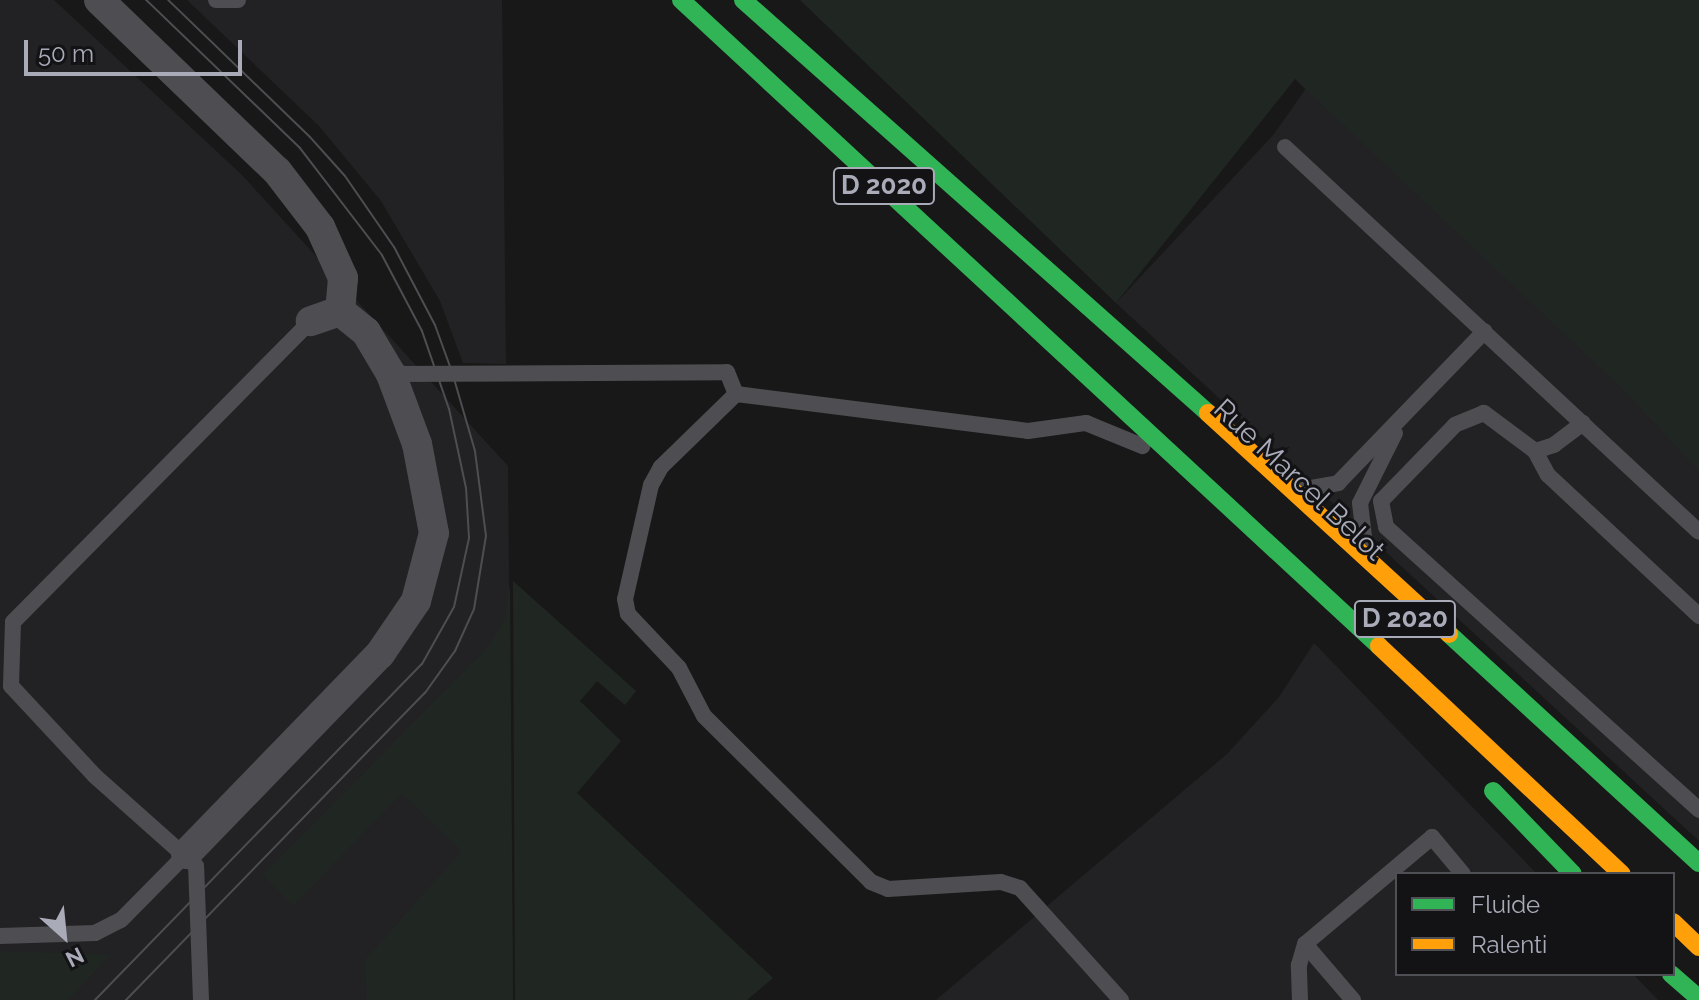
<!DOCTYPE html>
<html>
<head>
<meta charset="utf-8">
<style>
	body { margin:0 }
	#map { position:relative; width:1699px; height:1000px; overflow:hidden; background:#181818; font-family:Raleway,sans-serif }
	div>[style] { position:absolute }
	.built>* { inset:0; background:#222224 }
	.green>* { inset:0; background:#202722 }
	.lane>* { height:16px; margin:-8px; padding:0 8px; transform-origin:8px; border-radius:8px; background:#4e4e52 }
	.street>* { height:30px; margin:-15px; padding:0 15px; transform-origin:15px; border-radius:15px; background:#4e4e52 }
	.fast>* { height:18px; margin:-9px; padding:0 9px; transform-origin:9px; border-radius:9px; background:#30b455 }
	.slow>* { height:18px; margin:-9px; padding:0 9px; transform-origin:9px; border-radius:9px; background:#ff9f0a }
	.tram>* { height:2px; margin:-1px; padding:0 1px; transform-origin:1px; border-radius:1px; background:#4d4e52 }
	span { translate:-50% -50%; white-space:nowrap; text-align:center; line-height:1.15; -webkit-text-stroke:6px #131214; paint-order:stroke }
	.shield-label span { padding:2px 6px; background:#131214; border:2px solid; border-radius:6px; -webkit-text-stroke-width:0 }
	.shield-label { font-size:26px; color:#a9abb9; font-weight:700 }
	.street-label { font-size:28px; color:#a9abb9 }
	.legend { position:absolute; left:1395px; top:872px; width:280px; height:104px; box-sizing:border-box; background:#131214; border:2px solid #4f4f56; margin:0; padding:10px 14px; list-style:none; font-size:24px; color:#a9abb9 }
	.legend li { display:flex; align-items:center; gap:16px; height:40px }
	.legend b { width:40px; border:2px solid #4f4f56 }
	.north { position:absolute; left:24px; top:896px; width:80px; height:80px; -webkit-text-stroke:6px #131214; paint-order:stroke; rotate:153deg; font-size:22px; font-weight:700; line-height:32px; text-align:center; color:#a9abb9 }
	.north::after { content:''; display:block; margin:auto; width:28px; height:36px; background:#a9abb9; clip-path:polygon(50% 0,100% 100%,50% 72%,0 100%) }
	.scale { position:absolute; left:24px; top:40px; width:218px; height:36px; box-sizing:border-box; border:4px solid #a9abb9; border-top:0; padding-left:10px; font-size:24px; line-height:28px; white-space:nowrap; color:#a9abb9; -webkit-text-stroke:6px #131214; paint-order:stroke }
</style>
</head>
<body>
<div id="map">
	<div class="built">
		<i style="clip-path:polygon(0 0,54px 0,241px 174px,508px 466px,513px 1000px,0 1000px)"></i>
		<i style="clip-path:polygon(187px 0,502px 0,506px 364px,463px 363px,440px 301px,381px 201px,319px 126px)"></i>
		<i style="clip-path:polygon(1368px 0,1699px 0,1699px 841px,1116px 303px,1274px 134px)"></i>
		<i style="clip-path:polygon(1314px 643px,1537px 874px,1397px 874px,1397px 974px,1633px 974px,1658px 1000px,936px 1000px,1227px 754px,1279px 697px)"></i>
	</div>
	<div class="green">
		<i style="clip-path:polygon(800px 0,1699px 0,1699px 471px,1626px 392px,1295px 79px,1116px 303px)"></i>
		<i style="clip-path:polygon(513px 581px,636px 691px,625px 705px,597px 681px,580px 701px,621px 741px,577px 793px,773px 978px,747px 1000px,515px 1000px)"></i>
		<i style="clip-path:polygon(510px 584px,513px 1000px,367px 1000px,365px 960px,462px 851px,402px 793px,293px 906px,263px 875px,490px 645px,505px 619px)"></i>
		<i style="clip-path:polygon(0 951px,92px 954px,110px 955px,68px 1000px,0 1000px)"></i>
	</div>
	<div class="lane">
		<i style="left:216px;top:0;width:22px"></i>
		<i style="left:1285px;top:147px;width:565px;rotate:42.92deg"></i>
		<i style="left:391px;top:374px;width:336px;rotate:-0.3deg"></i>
		<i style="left:727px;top:372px;width:24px;rotate:68deg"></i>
		<i style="left:736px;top:394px;width:105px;rotate:135.8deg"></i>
		<i style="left:661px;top:467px;width:21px;rotate:119deg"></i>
		<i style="left:651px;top:485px;width:117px;rotate:102.8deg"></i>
		<i style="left:625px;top:599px;width:15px;rotate:79deg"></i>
		<i style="left:628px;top:614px;width:74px;rotate:46.6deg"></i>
		<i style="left:679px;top:668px;width:54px;rotate:62.5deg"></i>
		<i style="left:704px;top:716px;width:235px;rotate:44.8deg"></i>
		<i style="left:871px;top:882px;width:18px;rotate:22deg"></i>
		<i style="left:888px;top:889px;width:113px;rotate:-3.5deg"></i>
		<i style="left:1001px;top:882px;width:20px;rotate:18deg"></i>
		<i style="left:1020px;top:888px;width:151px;rotate:48deg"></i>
		<i style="left:736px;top:394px;width:294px;rotate:7.2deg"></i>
		<i style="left:1028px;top:431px;width:59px;rotate:-7.9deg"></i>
		<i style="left:1086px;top:423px;width:61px;rotate:22.3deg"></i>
		<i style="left:1583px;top:423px;width:36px;rotate:143deg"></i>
		<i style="left:1554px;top:445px;width:20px;rotate:162deg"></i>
		<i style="left:1535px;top:451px;width:64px;rotate:-143.3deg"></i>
		<i style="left:1484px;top:413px;width:31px;rotate:158deg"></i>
		<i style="left:1455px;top:425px;width:106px;rotate:134.2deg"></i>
		<i style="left:1381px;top:501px;width:26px;rotate:79deg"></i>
		<i style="left:1386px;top:527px;width:422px;rotate:42.1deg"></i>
		<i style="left:1535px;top:451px;width:27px;rotate:62deg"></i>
		<i style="left:1548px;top:475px;width:207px;rotate:43deg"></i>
		<i style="left:1300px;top:490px;width:39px;rotate:-10deg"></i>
		<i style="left:1338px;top:483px;width:211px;rotate:-46deg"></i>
		<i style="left:1365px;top:545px;width:42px;rotate:-96.8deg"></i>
		<i style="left:1360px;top:503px;width:78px;rotate:-63.4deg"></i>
		<i style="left:0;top:936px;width:95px;rotate:-1.8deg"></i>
		<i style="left:95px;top:933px;width:29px;rotate:-27deg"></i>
		<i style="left:121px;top:920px;width:93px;rotate:-45.4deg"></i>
		<i style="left:1305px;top:944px;width:74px;rotate:49.4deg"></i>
		<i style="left:201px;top:1000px;width:134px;rotate:-92.1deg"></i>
		<i style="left:196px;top:866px;width:135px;rotate:-138.3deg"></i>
		<i style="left:95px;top:776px;width:123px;rotate:-133deg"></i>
		<i style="left:11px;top:686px;width:64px;rotate:-88.2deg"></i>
		<i style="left:13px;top:622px;width:424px;rotate:-45.3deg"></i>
		<i style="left:1300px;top:1000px;width:35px;rotate:-92deg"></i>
		<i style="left:1299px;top:965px;width:22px;rotate:-74deg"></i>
		<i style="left:1305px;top:944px;width:166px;rotate:-40.1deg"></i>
		<i style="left:1432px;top:837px;width:48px;rotate:50deg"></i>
	</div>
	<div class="street">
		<i style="left:99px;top:0;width:247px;rotate:43.9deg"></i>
		<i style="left:277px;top:171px;width:71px;rotate:52.5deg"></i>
		<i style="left:320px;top:227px;width:56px;rotate:65.7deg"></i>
		<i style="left:343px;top:278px;width:33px;rotate:95deg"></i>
		<i style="left:340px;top:311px;width:31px;rotate:161deg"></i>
		<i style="left:186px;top:854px;width:279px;rotate:-45.9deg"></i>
		<i style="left:380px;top:654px;width:64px;rotate:-55.8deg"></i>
		<i style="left:416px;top:601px;width:70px;rotate:-75.2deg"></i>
		<i style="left:434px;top:533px;width:91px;rotate:-100.8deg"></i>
		<i style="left:417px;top:444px;width:75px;rotate:-110.4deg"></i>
		<i style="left:391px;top:374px;width:49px;rotate:-120.8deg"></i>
		<i style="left:366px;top:332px;width:33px;rotate:-141deg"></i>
	</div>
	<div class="fast">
		<i style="left:681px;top:0;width:951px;rotate:42.78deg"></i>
		<i style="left:743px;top:0;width:622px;rotate:41.61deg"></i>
		<i style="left:1449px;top:634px;width:339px;rotate:42.5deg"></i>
		<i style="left:1493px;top:791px;width:115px;rotate:46.1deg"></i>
		<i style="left:1671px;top:974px;width:37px;rotate:41deg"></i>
	</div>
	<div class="slow">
		<i style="left:1208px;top:413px;width:327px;rotate:42.5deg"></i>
		<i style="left:1379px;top:646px;width:333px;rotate:43.2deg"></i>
		<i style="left:1673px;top:922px;width:36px;rotate:44deg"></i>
	</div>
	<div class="tram">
		<i style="left:95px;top:1000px;width:469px;rotate:-45.8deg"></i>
		<i style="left:422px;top:664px;width:65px;rotate:-60.7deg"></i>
		<i style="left:454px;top:607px;width:71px;rotate:-77.7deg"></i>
		<i style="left:469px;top:538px;width:50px;rotate:-93.4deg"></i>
		<i style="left:466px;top:488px;width:81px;rotate:-102.1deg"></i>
		<i style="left:449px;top:409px;width:83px;rotate:-109.1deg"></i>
		<i style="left:422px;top:331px;width:86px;rotate:-117.8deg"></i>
		<i style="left:382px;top:255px;width:135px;rotate:-127.5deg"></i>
		<i style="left:300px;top:148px;width:214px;rotate:-136.1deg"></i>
		<i style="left:126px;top:1000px;width:429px;rotate:-45.8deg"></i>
		<i style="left:425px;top:693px;width:52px;rotate:-54.5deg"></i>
		<i style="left:455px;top:651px;width:46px;rotate:-65.7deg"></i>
		<i style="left:474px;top:609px;width:74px;rotate:-80.7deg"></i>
		<i style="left:486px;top:536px;width:86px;rotate:-97.4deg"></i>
		<i style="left:475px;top:451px;width:82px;rotate:-106.2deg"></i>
		<i style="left:452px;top:372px;width:50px;rotate:-109.9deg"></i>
		<i style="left:435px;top:325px;width:88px;rotate:-117.7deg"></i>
		<i style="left:394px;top:247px;width:86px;rotate:-124.6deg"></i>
		<i style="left:345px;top:176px;width:52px;rotate:-131.9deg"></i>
		<i style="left:310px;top:137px;width:197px;rotate:-136deg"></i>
	</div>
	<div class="shield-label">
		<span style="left:884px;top:186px">D 2020</span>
		<span style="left:1405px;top:619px">D 2020</span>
	</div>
	<div class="street-label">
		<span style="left:1299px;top:480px;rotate:43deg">Rue Marcel Belot</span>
	</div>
	<ul class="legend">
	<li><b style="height:10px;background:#30b455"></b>Fluide</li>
	<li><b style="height:10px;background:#ff9f0a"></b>Ralenti</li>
	</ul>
	<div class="north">N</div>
	<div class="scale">50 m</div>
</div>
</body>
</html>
